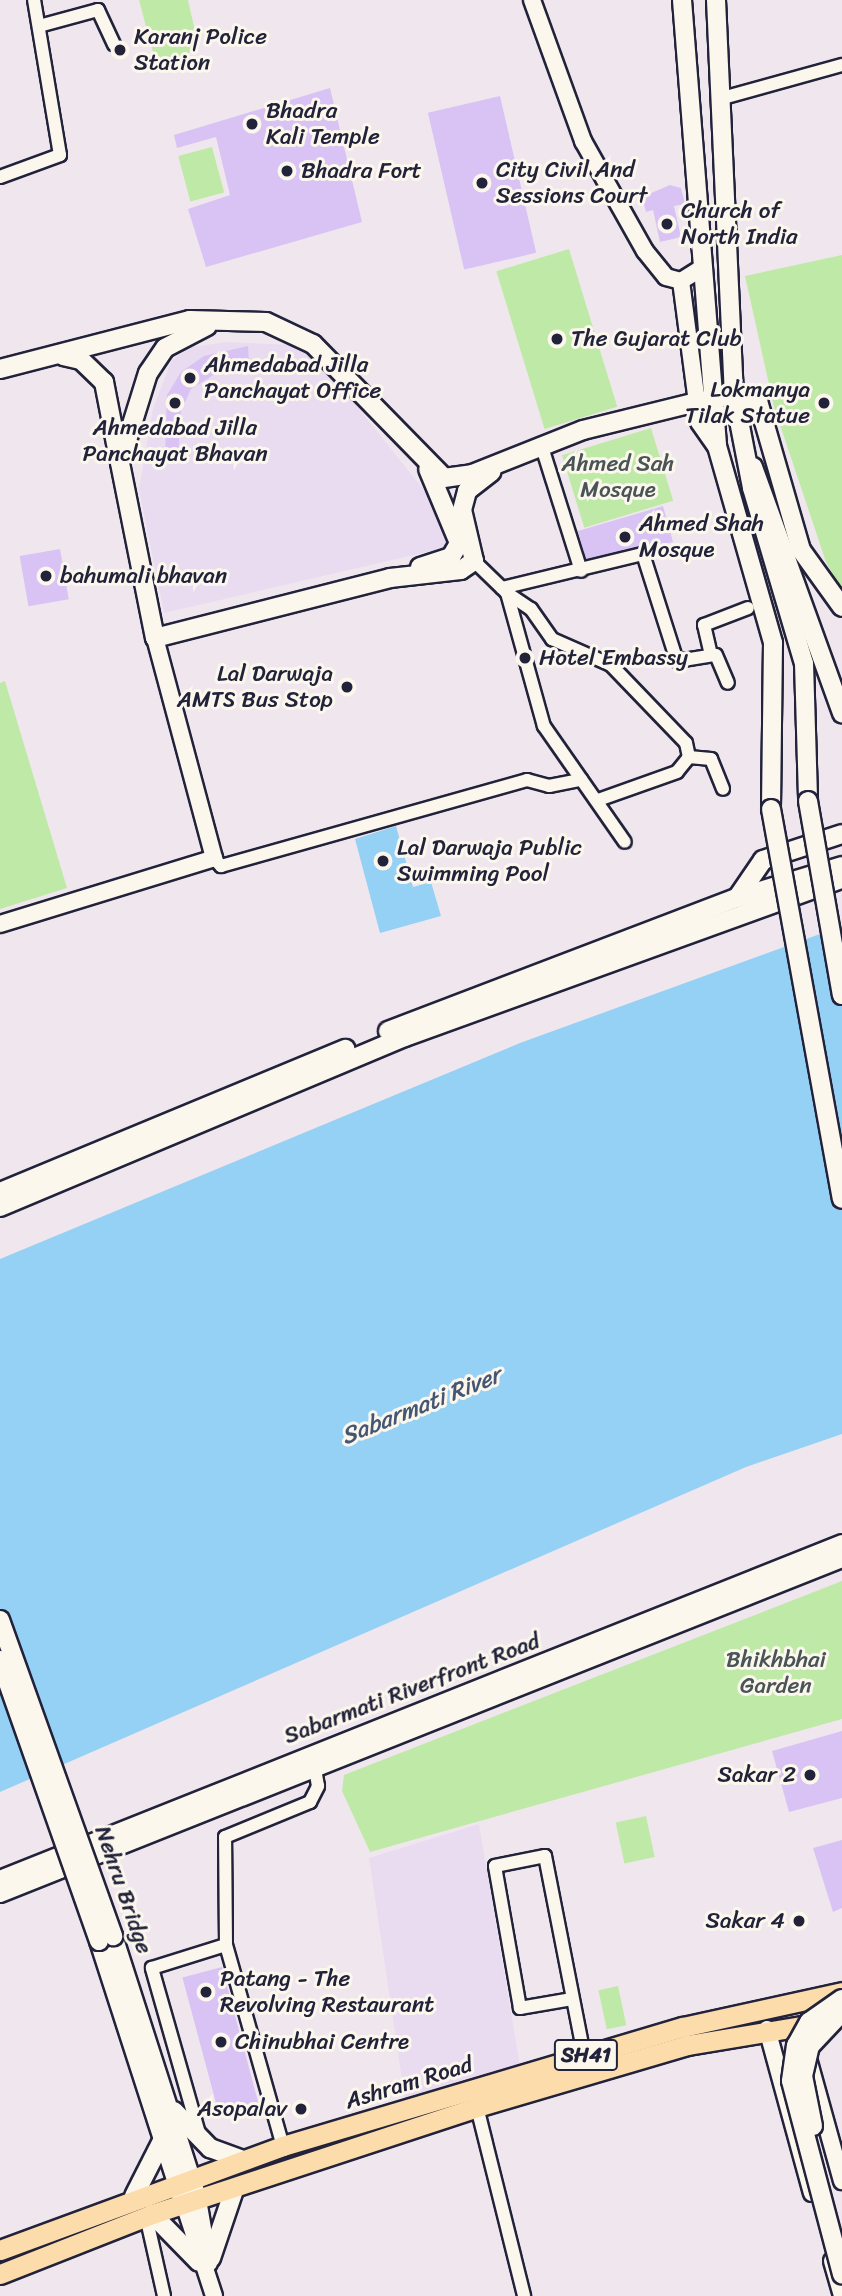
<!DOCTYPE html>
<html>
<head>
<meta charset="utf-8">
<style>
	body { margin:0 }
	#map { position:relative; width:842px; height:2296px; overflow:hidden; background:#f0e7ee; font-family:Sriracha,sans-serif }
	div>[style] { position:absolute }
	.built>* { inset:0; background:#e9dcf0 }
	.green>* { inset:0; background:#bfe9a6; transform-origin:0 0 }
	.water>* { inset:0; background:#95d0f5 }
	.building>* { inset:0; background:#d8c3f4; transform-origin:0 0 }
	.roads { filter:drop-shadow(2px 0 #22223b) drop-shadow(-2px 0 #22223b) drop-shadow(0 2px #22223b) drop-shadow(0 -2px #22223b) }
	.minor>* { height:12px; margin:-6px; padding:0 6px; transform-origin:6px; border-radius:6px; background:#fbf7ec }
	.tertiary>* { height:16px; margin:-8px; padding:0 8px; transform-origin:8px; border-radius:8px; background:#fbf7ec }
	.secondary>* { height:18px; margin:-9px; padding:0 9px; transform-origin:9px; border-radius:9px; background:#fbf7ec }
	.primary>* { height:19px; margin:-9.5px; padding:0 9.5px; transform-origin:9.5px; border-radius:9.5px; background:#fddcac }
	.bridges { filter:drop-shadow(2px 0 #22223b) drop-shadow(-2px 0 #22223b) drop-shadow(0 2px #22223b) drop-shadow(0 -2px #22223b) }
	.secondary-bridge>* { height:18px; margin:-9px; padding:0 9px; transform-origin:9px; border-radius:9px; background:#fbf7ec }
	.dots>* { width:19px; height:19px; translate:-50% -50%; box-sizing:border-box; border:4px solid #fbf7ec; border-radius:50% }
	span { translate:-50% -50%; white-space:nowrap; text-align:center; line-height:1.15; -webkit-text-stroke:6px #fbf7ec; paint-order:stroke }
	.shield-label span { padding:2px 5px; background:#fbf7ec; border:2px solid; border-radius:5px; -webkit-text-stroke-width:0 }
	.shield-label { font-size:21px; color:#22223b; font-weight:700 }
	.poi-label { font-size:23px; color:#22223b }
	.left { translate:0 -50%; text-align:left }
	.right { translate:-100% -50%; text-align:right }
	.park-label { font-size:23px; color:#495456 }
	.street-label { font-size:23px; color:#22223b }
	.water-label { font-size:24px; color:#445673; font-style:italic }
</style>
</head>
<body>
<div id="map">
	<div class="built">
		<i style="clip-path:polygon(227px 342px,292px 345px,315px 354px,448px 520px,444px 548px,164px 613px,139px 490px,153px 408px,172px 360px,192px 347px)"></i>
		<i style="clip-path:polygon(479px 1824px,520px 2066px,405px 2100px,369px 1858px)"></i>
	</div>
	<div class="green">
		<i style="clip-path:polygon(139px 0,188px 0,197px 40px,187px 56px,170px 63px,154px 56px)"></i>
		<i style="left:212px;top:147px;width:47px;height:35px;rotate:75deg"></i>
		<i style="left:569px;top:249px;width:165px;height:76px;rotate:73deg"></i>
		<i style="clip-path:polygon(842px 255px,842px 590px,826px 562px,774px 407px,745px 276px)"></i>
		<i style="left:651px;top:428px;width:76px;height:93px;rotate:73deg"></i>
		<i style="clip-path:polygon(5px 681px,67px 888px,0 909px,0 683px)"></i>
		<i style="clip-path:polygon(842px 1581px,842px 1719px,370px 1852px,342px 1791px,344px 1775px)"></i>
		<i style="left:646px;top:1816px;width:42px;height:31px;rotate:78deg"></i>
		<i style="left:618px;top:1986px;width:40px;height:20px;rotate:78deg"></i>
	</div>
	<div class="water">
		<i style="clip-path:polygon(396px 826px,413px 887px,431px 882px,441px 916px,380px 933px,355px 839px)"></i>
		<i style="clip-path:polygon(842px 926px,842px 1434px,746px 1467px,0 1792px,0 1259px,520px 1043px)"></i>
	</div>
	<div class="building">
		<i style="clip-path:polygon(330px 88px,362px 222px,206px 267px,188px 209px,230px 195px,216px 137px,177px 148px,174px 135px)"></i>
		<i style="left:500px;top:96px;width:161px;height:74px;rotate:77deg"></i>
		<i style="clip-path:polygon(670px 185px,681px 188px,685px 204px,674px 206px,681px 237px,660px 242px,653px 210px,646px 212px,642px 197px)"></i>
		<i style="clip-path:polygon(248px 346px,249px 362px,228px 366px,191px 389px,181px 411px,178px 458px,165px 457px,167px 395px,181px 372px,204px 356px)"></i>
		<i style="clip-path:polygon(663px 506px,673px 542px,586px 559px,578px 531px)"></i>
		<i style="left:60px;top:549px;width:51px;height:41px;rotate:80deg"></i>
		<i style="clip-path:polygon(842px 1731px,842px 1798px,789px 1812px,772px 1751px)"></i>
		<i style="clip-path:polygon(842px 1840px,842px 1908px,833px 1912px,813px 1848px)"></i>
		<i style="left:222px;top:1967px;width:145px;height:41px;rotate:75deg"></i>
	</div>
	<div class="roads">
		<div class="minor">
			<i style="left:39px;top:26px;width:61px;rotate:-15.2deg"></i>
			<i style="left:98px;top:10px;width:38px;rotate:65deg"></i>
			<i style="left:719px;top:99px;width:128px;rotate:-15.5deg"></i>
			<i style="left:0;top:177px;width:64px;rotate:-20.1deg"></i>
			<i style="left:60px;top:155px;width:157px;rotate:-99.5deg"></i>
			<i style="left:541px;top:444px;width:133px;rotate:72.5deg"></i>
			<i style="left:474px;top:561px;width:46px;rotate:44.1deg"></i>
			<i style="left:507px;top:593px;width:138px;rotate:74.5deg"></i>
			<i style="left:544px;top:726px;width:141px;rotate:55.1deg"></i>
			<i style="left:502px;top:588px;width:145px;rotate:-13.6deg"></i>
			<i style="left:643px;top:554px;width:112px;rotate:72.4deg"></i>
			<i style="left:677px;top:661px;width:39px;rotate:-9deg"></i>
			<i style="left:716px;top:655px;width:30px;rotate:67deg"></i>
			<i style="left:507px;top:593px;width:29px;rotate:34deg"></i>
			<i style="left:531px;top:609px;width:37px;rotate:55deg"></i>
			<i style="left:552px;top:639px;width:64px;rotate:23.8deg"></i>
			<i style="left:611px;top:665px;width:108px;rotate:46.1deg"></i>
			<i style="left:686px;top:743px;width:14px;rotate:78deg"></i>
			<i style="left:689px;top:757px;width:19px;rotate:129deg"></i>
			<i style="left:677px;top:772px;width:84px;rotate:160.5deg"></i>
			<i style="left:711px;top:655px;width:31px;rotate:-103deg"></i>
			<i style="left:704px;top:625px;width:47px;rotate:-21.1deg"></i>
			<i style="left:689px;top:757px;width:22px;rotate:5deg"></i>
			<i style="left:711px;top:759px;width:32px;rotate:68deg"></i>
			<i style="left:214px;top:858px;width:11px;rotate:49deg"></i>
			<i style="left:221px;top:866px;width:318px;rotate:-15.7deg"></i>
			<i style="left:527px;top:780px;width:23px;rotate:15deg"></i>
			<i style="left:549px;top:786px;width:33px;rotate:-11deg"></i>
			<i style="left:226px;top:1945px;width:108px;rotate:-90.5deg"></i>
			<i style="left:225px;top:1837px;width:92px;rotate:-22.4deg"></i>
			<i style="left:310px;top:1802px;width:18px;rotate:-63deg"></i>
			<i style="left:318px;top:1786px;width:23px;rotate:-100deg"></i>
			<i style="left:572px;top:1999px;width:53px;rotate:170.2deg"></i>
			<i style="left:520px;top:2008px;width:144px;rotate:-100deg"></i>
			<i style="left:495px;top:1866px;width:51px;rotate:-11.3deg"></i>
			<i style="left:545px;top:1856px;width:203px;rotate:78.9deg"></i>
			<i style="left:477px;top:2107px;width:195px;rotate:76deg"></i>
			<i style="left:200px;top:2137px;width:176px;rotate:-105.9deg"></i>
			<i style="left:152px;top:1968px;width:77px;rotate:-17.3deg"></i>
			<i style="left:226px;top:1945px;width:209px;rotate:74.2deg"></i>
			<i style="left:146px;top:2216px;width:82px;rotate:77.3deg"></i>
		</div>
		<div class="tertiary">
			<i style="left:532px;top:0;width:150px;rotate:70.1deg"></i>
			<i style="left:583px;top:141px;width:126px;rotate:60.6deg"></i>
			<i style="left:645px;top:251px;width:33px;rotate:51deg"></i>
			<i style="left:666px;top:277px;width:16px;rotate:15deg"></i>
			<i style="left:681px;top:281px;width:22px;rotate:-32deg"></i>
			<i style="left:681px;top:281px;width:122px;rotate:82.5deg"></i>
			<i style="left:0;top:924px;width:224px;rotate:-17.1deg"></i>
			<i style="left:214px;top:858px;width:228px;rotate:-105deg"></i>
			<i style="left:0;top:1879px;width:907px;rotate:-21.75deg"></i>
			<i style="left:0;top:1894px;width:906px;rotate:-21.7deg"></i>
			<i style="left:767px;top:2029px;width:170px;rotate:74.7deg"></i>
			<i style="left:807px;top:2055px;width:131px;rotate:74.5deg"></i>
			<i style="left:198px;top:2200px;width:64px;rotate:80.1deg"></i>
			<i style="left:184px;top:2204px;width:97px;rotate:71.9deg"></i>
			<i style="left:832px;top:2261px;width:36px;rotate:74deg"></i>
		</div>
		<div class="secondary">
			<i style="left:682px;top:0;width:447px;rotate:85.5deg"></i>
			<i style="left:717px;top:446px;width:205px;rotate:74.1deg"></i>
			<i style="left:773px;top:643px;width:166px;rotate:90.7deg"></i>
			<i style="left:716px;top:0;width:395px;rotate:87.4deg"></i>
			<i style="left:734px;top:395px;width:95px;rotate:79deg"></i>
			<i style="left:752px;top:488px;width:183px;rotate:73.5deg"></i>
			<i style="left:804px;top:663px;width:138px;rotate:88.3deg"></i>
			<i style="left:207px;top:326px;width:47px;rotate:152.4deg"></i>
			<i style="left:165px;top:348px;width:30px;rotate:124deg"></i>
			<i style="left:148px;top:373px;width:94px;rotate:107.3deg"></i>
			<i style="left:120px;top:463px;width:178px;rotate:78.7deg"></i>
			<i style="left:155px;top:638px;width:243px;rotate:-14.3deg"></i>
			<i style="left:390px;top:578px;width:71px;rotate:-6.4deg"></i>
			<i style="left:461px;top:570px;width:16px;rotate:-35deg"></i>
			<i style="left:474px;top:561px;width:52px;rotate:-103.2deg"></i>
			<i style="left:462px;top:510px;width:20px;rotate:-75deg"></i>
			<i style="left:467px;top:491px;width:31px;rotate:-38deg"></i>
			<i style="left:63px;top:356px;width:18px;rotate:13deg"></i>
			<i style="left:81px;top:360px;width:32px;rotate:44deg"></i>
			<i style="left:104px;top:382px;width:78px;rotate:79deg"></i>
			<i style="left:0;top:369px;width:196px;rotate:-14.5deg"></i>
			<i style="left:190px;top:320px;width:76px;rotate:1.5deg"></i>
			<i style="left:266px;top:322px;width:52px;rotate:25.1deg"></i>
			<i style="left:313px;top:344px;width:187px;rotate:45.6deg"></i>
			<i style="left:444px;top:478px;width:28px;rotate:-8deg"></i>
			<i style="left:472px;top:474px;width:119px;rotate:-21.6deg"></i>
			<i style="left:583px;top:430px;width:117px;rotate:-13.8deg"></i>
			<i style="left:697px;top:402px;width:38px;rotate:-11deg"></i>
			<i style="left:734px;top:395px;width:25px;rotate:14deg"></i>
			<i style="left:758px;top:401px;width:155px;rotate:73.9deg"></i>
			<i style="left:801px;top:550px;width:70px;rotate:54.3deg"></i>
			<i style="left:697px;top:402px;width:20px;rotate:81deg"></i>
			<i style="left:700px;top:422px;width:29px;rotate:55deg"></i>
			<i style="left:753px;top:467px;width:262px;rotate:70.1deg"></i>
			<i style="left:420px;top:567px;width:33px;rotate:-18deg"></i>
			<i style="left:451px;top:557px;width:16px;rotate:-60deg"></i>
			<i style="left:459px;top:543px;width:80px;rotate:-112.7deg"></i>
			<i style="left:737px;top:898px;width:46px;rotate:-55.6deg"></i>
			<i style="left:763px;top:860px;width:83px;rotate:-18.2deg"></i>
			<i style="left:388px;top:1031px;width:373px;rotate:-20.9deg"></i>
			<i style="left:737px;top:898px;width:110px;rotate:-16.9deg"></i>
			<i style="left:0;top:1192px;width:374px;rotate:-22.5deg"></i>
			<i style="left:0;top:1207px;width:439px;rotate:-22.8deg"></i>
			<i style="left:405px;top:1037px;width:465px;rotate:-19.9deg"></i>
			<i style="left:113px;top:1936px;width:277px;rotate:72.2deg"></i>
			<i style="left:99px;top:1941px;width:276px;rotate:72.1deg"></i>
			<i style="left:174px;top:2111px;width:52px;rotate:45.8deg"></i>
			<i style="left:210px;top:2148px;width:35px;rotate:20deg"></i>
			<i style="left:134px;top:2196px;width:66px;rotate:-63deg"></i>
			<i style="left:152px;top:2214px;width:67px;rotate:45.6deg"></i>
			<i style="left:211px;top:2258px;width:72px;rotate:-71.3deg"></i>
		</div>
		<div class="primary">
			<i style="left:0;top:2250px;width:302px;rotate:-20.2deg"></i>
			<i style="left:283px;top:2146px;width:417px;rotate:-16.6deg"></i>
			<i style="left:683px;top:2027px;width:163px;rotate:-12.4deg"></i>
			<i style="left:0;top:2274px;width:163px;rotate:-21.5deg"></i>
			<i style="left:152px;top:2214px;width:342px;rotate:-18.2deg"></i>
			<i style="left:477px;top:2107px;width:219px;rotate:-16.4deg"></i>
			<i style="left:687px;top:2045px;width:135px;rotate:-9.4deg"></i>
		</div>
	</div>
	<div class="bridges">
		<div class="secondary-bridge">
			<i style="left:808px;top:801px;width:197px;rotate:80.1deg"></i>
			<i style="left:771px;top:809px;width:396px;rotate:79.7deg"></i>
			<i style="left:0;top:1620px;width:336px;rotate:70.3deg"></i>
			<i style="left:0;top:1660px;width:298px;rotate:70.6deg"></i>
			<i style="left:842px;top:1999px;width:40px;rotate:145.1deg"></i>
			<i style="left:809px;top:2022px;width:26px;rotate:119deg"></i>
			<i style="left:796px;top:2045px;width:36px;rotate:98deg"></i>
			<i style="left:791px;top:2081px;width:200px;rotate:75.2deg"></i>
			<i style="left:813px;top:2126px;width:51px;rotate:-101.3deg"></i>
			<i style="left:803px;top:2076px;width:31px;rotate:-77deg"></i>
			<i style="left:810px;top:2046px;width:47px;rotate:-46.7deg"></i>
		</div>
	</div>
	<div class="dots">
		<i style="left:120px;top:50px;background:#22223b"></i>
		<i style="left:252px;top:124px;background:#22223b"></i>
		<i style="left:287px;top:171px;background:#22223b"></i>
		<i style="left:482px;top:183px;background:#22223b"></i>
		<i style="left:667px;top:224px;background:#22223b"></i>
		<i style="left:557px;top:339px;background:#22223b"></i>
		<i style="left:190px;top:378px;background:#22223b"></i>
		<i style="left:175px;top:403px;background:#22223b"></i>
		<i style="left:824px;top:403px;background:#22223b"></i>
		<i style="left:625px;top:537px;background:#22223b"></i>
		<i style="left:46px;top:576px;background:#22223b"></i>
		<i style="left:525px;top:658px;background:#22223b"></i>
		<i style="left:347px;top:687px;background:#22223b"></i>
		<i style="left:383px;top:861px;background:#22223b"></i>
		<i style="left:810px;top:1775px;background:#22223b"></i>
		<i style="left:799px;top:1921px;background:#22223b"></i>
		<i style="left:206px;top:1992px;background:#22223b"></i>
		<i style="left:221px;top:2042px;background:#22223b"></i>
		<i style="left:301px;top:2109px;background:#22223b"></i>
	</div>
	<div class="shield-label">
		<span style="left:586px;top:2055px">SH41</span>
	</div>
	<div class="poi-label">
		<span class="left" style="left:134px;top:50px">Karanj Police<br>Station</span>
		<span class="left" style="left:266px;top:124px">Bhadra<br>Kali Temple</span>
		<span class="left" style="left:496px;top:183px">City Civil And<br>Sessions Court</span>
		<span class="left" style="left:301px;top:171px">Bhadra Fort</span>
		<span class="left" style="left:681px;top:224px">Church of<br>North India</span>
		<span class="left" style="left:571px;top:339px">The Gujarat Club</span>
		<span class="left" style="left:204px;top:378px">Ahmedabad Jilla<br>Panchayat Office</span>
		<span class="right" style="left:810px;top:403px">Lokmanya<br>Tilak Statue</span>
		<span style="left:175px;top:441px">Ahmedabad Jilla<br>Panchayat Bhavan</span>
		<span class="left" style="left:639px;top:537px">Ahmed Shah<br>Mosque</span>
		<span class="left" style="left:60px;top:576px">bahumali bhavan</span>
		<span class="left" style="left:539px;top:658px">Hotel Embassy</span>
		<span class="right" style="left:333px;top:687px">Lal Darwaja<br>AMTS Bus Stop</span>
		<span class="left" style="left:397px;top:861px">Lal Darwaja Public<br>Swimming Pool</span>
		<span class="right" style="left:796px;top:1775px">Sakar 2</span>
		<span class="right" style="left:785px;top:1921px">Sakar 4</span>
		<span class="left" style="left:220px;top:1992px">Patang - The<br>Revolving Restaurant</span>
		<span class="left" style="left:235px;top:2042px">Chinubhai Centre</span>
		<span class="right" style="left:287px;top:2109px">Asopalav</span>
	</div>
	<div class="park-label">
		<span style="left:618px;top:477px">Ahmed Sah<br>Mosque</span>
		<span style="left:776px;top:1673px">Bhikhbhai<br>Garden</span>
	</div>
	<div class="street-label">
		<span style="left:412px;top:1689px;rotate:-21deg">Sabarmati Riverfront Road</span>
		<span style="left:123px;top:1890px;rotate:71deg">Nehru Bridge</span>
		<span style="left:409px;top:2083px;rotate:-17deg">Ashram Road</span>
	</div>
	<div class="water-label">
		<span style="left:421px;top:1406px;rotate:-22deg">Sabarmati River</span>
	</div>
</div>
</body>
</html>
